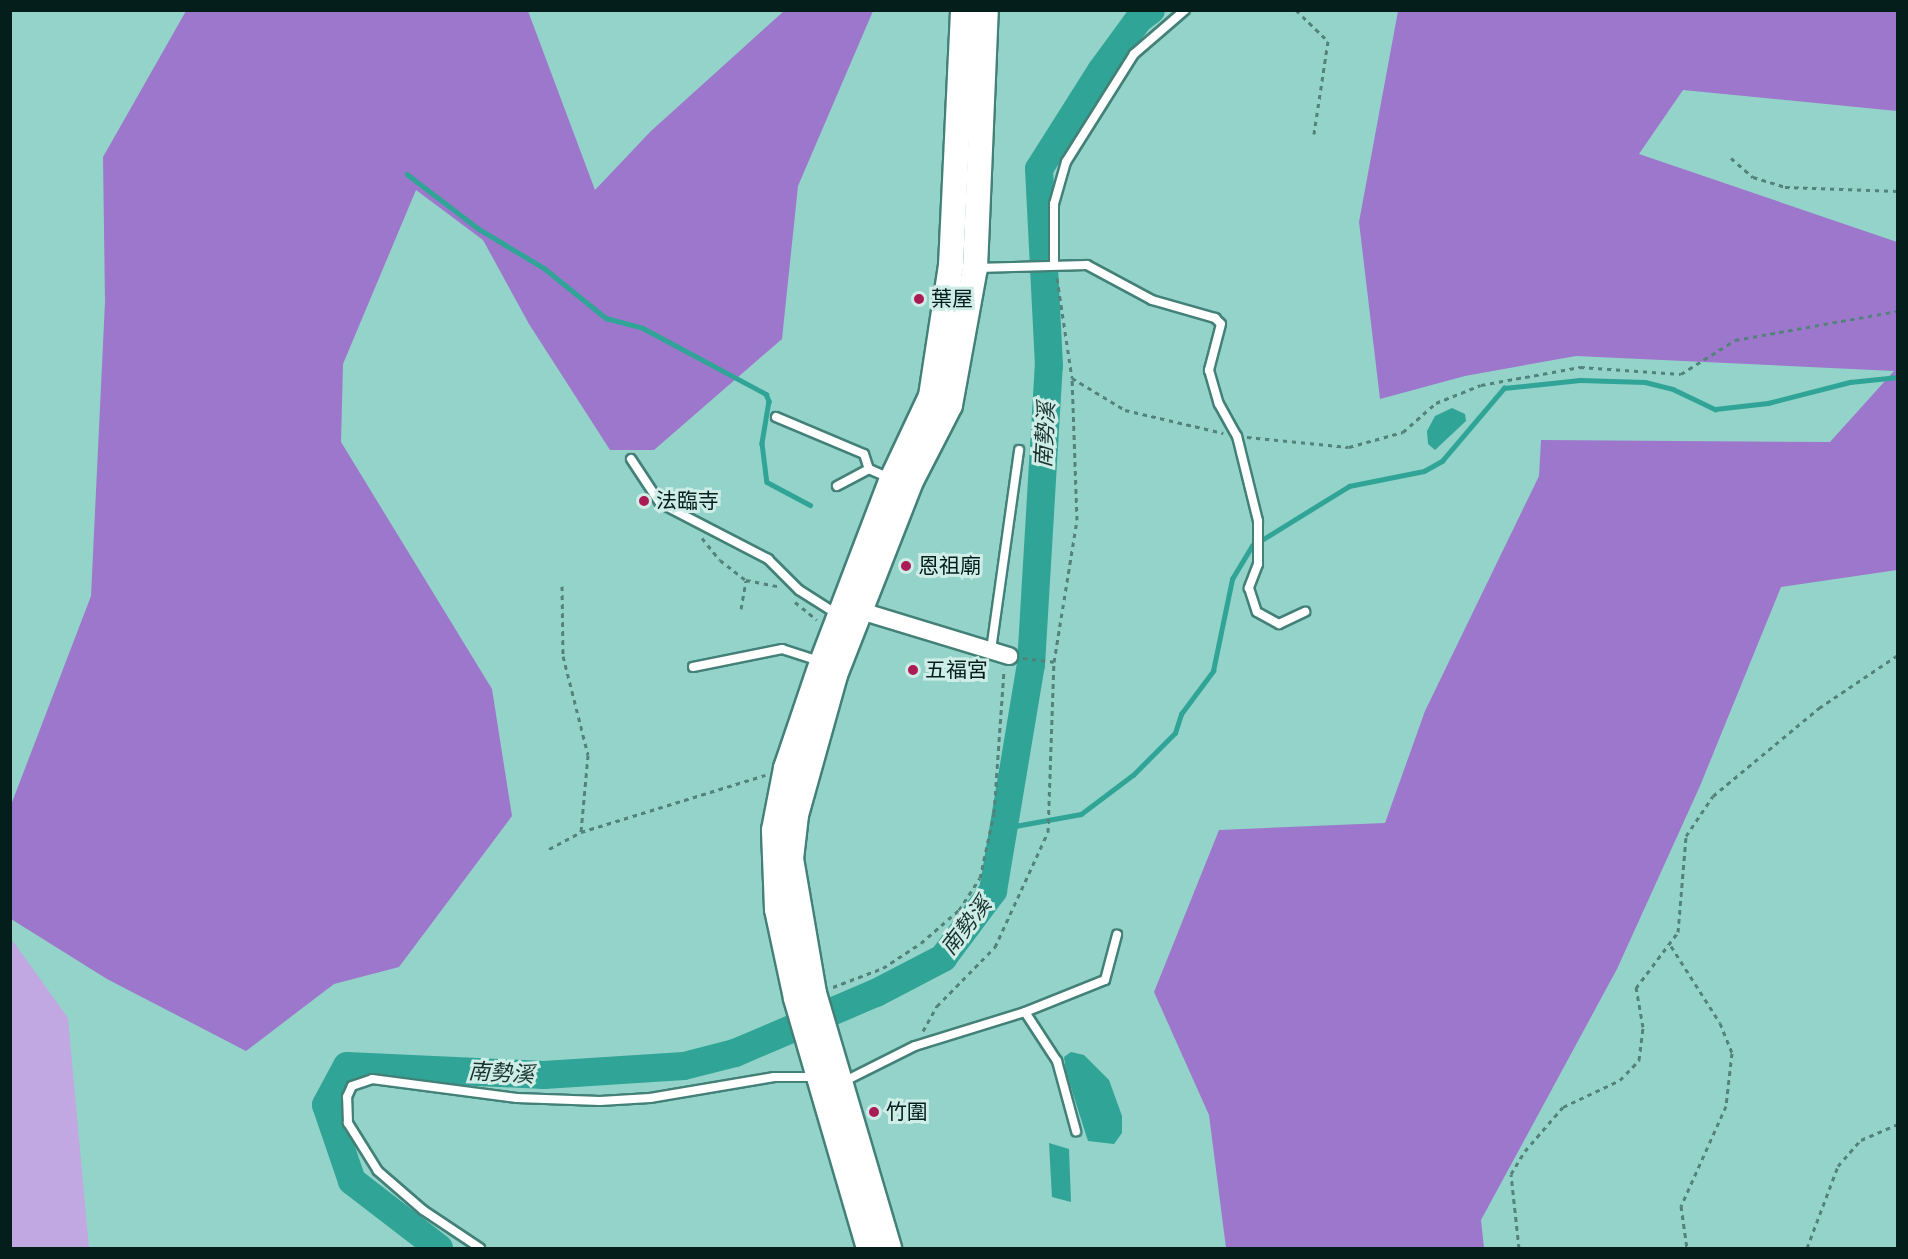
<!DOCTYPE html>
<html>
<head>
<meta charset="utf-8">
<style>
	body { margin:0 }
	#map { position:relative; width:1908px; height:1259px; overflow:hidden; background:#94d3c9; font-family:"DM Sans","Noto Sans TC",sans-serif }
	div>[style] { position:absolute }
	.green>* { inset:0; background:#c1a8e2 }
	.forest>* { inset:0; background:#9d77cb }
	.water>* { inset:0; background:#30a496 }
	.stream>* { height:4.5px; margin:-2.25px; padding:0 2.25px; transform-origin:2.25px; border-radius:2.25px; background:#30a496 }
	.river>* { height:28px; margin:-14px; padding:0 14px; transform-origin:14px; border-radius:14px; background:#30a496 }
	.path>* { height:3px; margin-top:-1.5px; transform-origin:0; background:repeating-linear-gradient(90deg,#53827b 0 4.5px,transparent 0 9px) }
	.roads { filter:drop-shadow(2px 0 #438178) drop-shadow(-2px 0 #438178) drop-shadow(0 2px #438178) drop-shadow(0 -2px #438178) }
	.lane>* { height:8px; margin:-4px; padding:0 4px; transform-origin:4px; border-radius:4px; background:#fff }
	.street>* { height:16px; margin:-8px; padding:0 8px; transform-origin:8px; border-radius:8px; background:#fff }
	.secondary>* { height:24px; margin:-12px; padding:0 12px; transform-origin:12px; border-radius:12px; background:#fff }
	.dots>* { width:16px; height:16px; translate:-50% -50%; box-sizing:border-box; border:3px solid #ceede7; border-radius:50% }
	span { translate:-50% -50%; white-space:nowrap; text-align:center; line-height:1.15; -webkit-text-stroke:6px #ceede7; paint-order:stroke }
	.poi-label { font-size:21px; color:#041e1b }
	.left { translate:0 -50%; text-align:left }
	.water-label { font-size:22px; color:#19322e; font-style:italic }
	.frame { position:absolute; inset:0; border:12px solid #041e1b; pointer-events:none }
</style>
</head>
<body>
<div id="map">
	<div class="green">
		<i style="clip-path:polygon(10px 937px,68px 1018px,89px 1248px,11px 1248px)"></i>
	</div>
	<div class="forest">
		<i style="clip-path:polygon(186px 11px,528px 11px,595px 190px,651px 131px,784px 11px,873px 11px,798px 186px,782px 339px,654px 450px,610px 450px,529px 324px,483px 240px,416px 190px,343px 364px,341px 442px,492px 689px,512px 816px,399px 967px,334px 984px,246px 1051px,107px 979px,11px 919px,11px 805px,91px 596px,105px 302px,103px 157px)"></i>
		<i style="clip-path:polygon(1398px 11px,1897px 11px,1897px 111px,1683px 90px,1639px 154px,1897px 242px,1897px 570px,1781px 587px,1700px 786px,1617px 969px,1481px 1220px,1484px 1248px,1226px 1248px,1209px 1115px,1154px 992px,1219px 830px,1385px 823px,1425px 711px,1539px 476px,1541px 440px,1830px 442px,1894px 371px,1576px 356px,1465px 376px,1380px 399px,1359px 222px)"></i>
	</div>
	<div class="water">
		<i style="clip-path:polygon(1452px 408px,1465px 414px,1466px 421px,1435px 450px,1428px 444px,1427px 431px,1435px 416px)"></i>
		<i style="clip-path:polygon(1071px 1052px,1084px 1055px,1109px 1080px,1122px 1116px,1122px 1133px,1114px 1144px,1088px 1141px,1066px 1072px,1064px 1057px)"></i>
		<i style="clip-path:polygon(1049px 1143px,1069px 1149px,1071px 1202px,1052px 1197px)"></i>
	</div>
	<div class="stream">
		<i style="left:407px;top:174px;width:91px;rotate:37.4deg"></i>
		<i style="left:479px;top:229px;width:76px;rotate:31deg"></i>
		<i style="left:544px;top:268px;width:80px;rotate:38.9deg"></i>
		<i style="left:606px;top:318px;width:38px;rotate:15deg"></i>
		<i style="left:643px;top:328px;width:140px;rotate:28.2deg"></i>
		<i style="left:766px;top:394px;width:8px;rotate:67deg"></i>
		<i style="left:769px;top:401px;width:43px;rotate:99.5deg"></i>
		<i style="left:762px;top:443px;width:39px;rotate:83deg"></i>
		<i style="left:767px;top:482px;width:49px;rotate:28.1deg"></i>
		<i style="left:1004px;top:828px;width:78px;rotate:-10.3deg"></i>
		<i style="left:1081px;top:814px;width:65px;rotate:-36.9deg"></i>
		<i style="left:1133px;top:775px;width:59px;rotate:-45deg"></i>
		<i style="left:1175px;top:733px;width:20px;rotate:-72deg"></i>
		<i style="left:1181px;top:714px;width:54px;rotate:-53.3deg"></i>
		<i style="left:1213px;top:671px;width:94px;rotate:-78.3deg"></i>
		<i style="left:1232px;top:579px;width:39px;rotate:-59deg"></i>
		<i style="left:1252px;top:546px;width:114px;rotate:-31.7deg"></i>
		<i style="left:1349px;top:486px;width:76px;rotate:-11.3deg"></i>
		<i style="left:1424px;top:471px;width:21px;rotate:-29deg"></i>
		<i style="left:1442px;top:461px;width:96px;rotate:-49.7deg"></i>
		<i style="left:1504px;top:388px;width:76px;rotate:-6deg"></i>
		<i style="left:1580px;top:380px;width:65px;rotate:1.8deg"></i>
		<i style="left:1645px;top:382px;width:29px;rotate:14deg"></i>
		<i style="left:1673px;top:389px;width:47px;rotate:25.5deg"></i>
		<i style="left:1715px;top:409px;width:53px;rotate:-6.5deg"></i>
		<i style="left:1768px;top:403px;width:85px;rotate:-14.4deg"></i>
		<i style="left:1850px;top:382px;width:48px;rotate:-5.9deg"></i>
	</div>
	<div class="river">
		<i style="left:439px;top:1248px;width:110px;rotate:-142.4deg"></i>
		<i style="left:352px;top:1181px;width:80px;rotate:-108.9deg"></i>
		<i style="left:326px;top:1105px;width:44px;rotate:-61.7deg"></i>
		<i style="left:347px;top:1066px;width:197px;rotate:2.6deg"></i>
		<i style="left:544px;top:1075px;width:140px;rotate:-3.7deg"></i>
		<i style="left:684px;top:1066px;width:53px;rotate:-14.3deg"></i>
		<i style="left:735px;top:1053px;width:153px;rotate:-23.1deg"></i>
		<i style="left:876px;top:993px;width:76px;rotate:-27.6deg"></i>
		<i style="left:943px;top:958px;width:84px;rotate:-53.3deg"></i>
		<i style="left:993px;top:891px;width:229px;rotate:-80.5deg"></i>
		<i style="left:1031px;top:665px;width:300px;rotate:-86.6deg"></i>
		<i style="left:1049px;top:366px;width:197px;rotate:-92.9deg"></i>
		<i style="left:1039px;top:169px;width:116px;rotate:-57.7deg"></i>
		<i style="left:1101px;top:71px;width:64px;rotate:-53.8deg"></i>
		<i style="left:1139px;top:19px;width:15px;rotate:-37deg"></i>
	</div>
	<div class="path">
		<i style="left:1296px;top:10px;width:45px;rotate:44.1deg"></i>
		<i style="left:1328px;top:41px;width:94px;rotate:98.6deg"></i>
		<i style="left:1731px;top:158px;width:29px;rotate:41deg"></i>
		<i style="left:1753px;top:177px;width:34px;rotate:17deg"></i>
		<i style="left:1785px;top:187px;width:113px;rotate:2deg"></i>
		<i style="left:1057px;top:278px;width:101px;rotate:81.5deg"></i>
		<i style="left:1072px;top:378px;width:62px;rotate:31.1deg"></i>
		<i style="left:1125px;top:410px;width:101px;rotate:13.2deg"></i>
		<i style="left:1247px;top:437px;width:102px;rotate:5.6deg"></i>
		<i style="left:1349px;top:447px;width:56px;rotate:-15.5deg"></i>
		<i style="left:1403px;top:432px;width:44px;rotate:-41.3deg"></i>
		<i style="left:1436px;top:403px;width:48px;rotate:-21.8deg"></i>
		<i style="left:1481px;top:385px;width:101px;rotate:-10.3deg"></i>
		<i style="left:1580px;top:367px;width:101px;rotate:4deg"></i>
		<i style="left:1681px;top:374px;width:64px;rotate:-32.2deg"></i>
		<i style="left:1735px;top:340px;width:166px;rotate:-10.1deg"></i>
		<i style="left:702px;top:538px;width:28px;rotate:51deg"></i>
		<i style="left:720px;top:560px;width:33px;rotate:38deg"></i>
		<i style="left:562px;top:586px;width:70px;rotate:89.2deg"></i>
		<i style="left:563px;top:656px;width:102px;rotate:75.8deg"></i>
		<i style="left:588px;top:755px;width:77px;rotate:95.2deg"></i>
		<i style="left:581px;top:832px;width:193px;rotate:-17.2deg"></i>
		<i style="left:795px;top:602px;width:28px;rotate:39deg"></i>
		<i style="left:741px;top:609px;width:29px;rotate:-80deg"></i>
		<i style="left:746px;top:580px;width:32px;rotate:11deg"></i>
		<i style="left:1023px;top:658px;width:31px;rotate:7deg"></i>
		<i style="left:549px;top:849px;width:36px;rotate:-28deg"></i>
		<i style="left:1671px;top:946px;width:91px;rotate:57.5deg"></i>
		<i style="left:1720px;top:1023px;width:32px;rotate:68deg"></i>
		<i style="left:1732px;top:1053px;width:53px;rotate:96.5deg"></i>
		<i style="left:1726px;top:1106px;width:110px;rotate:114.2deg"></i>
		<i style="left:1681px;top:1206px;width:42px;rotate:81.9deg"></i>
		<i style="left:833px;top:987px;width:53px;rotate:-20.8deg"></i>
		<i style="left:883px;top:968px;width:45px;rotate:-33.3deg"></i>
		<i style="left:921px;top:943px;width:50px;rotate:-41deg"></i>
		<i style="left:959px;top:910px;width:38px;rotate:-57deg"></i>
		<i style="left:980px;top:878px;width:66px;rotate:-77.8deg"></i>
		<i style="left:994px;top:813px;width:144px;rotate:-86deg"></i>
		<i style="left:923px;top:1031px;width:29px;rotate:-61deg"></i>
		<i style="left:937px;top:1006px;width:83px;rotate:-45.5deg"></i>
		<i style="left:995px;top:947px;width:127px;rotate:-65.3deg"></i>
		<i style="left:1048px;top:832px;width:170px;rotate:-88deg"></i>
		<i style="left:1054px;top:662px;width:144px;rotate:-80.8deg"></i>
		<i style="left:1077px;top:520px;width:142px;rotate:-92deg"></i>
		<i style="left:1519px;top:1248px;width:74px;rotate:-96.2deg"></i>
		<i style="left:1511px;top:1174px;width:27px;rotate:-59deg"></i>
		<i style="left:1525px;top:1151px;width:58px;rotate:-49.2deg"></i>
		<i style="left:1563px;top:1107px;width:63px;rotate:-25.3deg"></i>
		<i style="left:1620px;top:1080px;width:28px;rotate:-46deg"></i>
		<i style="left:1639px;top:1060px;width:33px;rotate:-83deg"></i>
		<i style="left:1643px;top:1027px;width:40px;rotate:-100deg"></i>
		<i style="left:1636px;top:988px;width:70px;rotate:-53.1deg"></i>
		<i style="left:1678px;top:932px;width:96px;rotate:-85.2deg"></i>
		<i style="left:1686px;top:836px;width:48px;rotate:-56deg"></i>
		<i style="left:1713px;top:796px;width:138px;rotate:-39.7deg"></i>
		<i style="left:1819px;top:708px;width:95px;rotate:-33.9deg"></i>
		<i style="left:1807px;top:1248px;width:88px;rotate:-69.3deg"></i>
		<i style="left:1838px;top:1166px;width:35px;rotate:-49deg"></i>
		<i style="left:1861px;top:1140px;width:40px;rotate:-23.4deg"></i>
	</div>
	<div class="roads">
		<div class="lane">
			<i style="left:1054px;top:265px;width:61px;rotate:-90deg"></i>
			<i style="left:1054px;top:204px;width:44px;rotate:-74.1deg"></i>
			<i style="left:1066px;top:162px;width:128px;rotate:-57.8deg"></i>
			<i style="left:1134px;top:54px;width:67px;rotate:-40.8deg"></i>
			<i style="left:976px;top:268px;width:111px;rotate:-1.5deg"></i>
			<i style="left:1087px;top:265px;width:74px;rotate:28.3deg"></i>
			<i style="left:1152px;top:300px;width:66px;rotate:15.9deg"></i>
			<i style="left:1215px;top:318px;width:8px;rotate:45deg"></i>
			<i style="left:1221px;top:324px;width:48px;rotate:104.6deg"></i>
			<i style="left:1209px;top:370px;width:35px;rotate:74deg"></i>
			<i style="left:1219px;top:404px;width:37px;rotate:61deg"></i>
			<i style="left:1237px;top:436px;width:88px;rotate:76.1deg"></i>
			<i style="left:1258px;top:521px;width:43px;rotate:90deg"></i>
			<i style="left:1258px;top:564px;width:26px;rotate:111deg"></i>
			<i style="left:1249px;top:588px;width:25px;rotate:72deg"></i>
			<i style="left:1257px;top:612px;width:25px;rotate:29deg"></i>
			<i style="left:1279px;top:624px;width:29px;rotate:-25deg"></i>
			<i style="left:776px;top:417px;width:95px;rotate:22.8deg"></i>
			<i style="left:864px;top:454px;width:16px;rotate:72deg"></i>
			<i style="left:869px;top:469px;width:24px;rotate:24deg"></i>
			<i style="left:631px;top:459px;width:53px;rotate:56.6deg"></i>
			<i style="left:660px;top:503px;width:122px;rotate:27.4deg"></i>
			<i style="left:768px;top:559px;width:44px;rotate:45deg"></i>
			<i style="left:799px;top:590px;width:45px;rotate:32.3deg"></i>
			<i style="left:837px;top:486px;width:36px;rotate:-28deg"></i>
			<i style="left:991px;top:650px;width:202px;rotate:-82deg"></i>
			<i style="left:693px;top:667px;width:91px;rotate:-11.4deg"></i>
			<i style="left:782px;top:649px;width:39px;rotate:18deg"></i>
			<i style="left:1025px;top:1012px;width:86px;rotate:-21.8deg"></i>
			<i style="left:1105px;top:980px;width:47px;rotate:-75.1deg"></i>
			<i style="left:843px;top:1082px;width:80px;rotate:-26.6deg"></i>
			<i style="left:915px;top:1046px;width:115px;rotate:-17.2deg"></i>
			<i style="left:1025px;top:1012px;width:59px;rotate:56.9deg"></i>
			<i style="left:1057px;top:1061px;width:73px;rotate:74.8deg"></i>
			<i style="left:480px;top:1248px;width:69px;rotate:-146.3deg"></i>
			<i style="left:423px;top:1210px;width:60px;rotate:-139.1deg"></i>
			<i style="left:378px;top:1171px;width:57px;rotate:-122deg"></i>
			<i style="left:348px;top:1123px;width:26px;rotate:-92deg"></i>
			<i style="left:347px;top:1097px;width:12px;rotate:-66deg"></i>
			<i style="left:352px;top:1086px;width:21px;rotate:-19deg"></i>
			<i style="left:372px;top:1079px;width:146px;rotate:7.5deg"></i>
			<i style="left:517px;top:1098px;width:83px;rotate:2.1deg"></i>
			<i style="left:600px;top:1101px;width:50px;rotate:-3.4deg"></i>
			<i style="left:650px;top:1098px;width:126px;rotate:-9.6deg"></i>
			<i style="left:774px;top:1077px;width:43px"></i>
		</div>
		<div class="street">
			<i style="left:861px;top:611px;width:155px;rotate:16.9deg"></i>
		</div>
		<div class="secondary">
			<i style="left:869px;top:1248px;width:260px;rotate:-106.3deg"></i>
			<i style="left:796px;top:998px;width:91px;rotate:-102.1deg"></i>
			<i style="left:777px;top:909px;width:79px;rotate:-92.2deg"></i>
			<i style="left:774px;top:830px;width:63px;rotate:-79deg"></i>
			<i style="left:786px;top:768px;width:112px;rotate:-71.2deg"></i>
			<i style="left:822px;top:662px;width:196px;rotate:-69.1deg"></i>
			<i style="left:892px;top:479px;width:92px;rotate:-64.8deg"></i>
			<i style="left:931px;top:396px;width:132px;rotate:-81.3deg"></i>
			<i style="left:951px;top:266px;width:256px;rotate:-87.3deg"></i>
			<i style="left:889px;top:1248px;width:266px;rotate:-106.4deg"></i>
			<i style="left:814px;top:993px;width:136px;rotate:-99.7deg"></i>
			<i style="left:791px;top:859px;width:44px;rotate:-83.5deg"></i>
			<i style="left:796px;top:815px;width:145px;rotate:-74.4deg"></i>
			<i style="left:835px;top:675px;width:208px;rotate:-68.6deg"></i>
			<i style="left:911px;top:481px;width:85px;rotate:-62.8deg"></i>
			<i style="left:950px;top:405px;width:139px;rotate:-79.7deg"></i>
			<i style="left:975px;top:268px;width:258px;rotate:-87.6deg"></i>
		</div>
	</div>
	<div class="dots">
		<i style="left:919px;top:299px;background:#ab1b55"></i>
		<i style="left:644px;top:501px;background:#ab1b55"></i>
		<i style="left:906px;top:566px;background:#ab1b55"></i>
		<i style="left:913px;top:670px;background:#ab1b55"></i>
		<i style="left:874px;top:1112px;background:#ab1b55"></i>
	</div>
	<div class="poi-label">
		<span class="left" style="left:931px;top:299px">葉屋</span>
		<span class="left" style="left:656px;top:501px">法臨寺</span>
		<span class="left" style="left:918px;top:566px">恩祖廟</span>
		<span class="left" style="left:925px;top:670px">五福宮</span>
		<span class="left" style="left:886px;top:1112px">竹圍</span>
	</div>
	<div class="water-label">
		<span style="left:1045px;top:435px;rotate:-87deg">南勢溪</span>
		<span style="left:966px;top:926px;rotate:-52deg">南勢溪</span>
		<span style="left:501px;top:1073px;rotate:3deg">南勢溪</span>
	</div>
	<div class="frame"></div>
</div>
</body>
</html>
